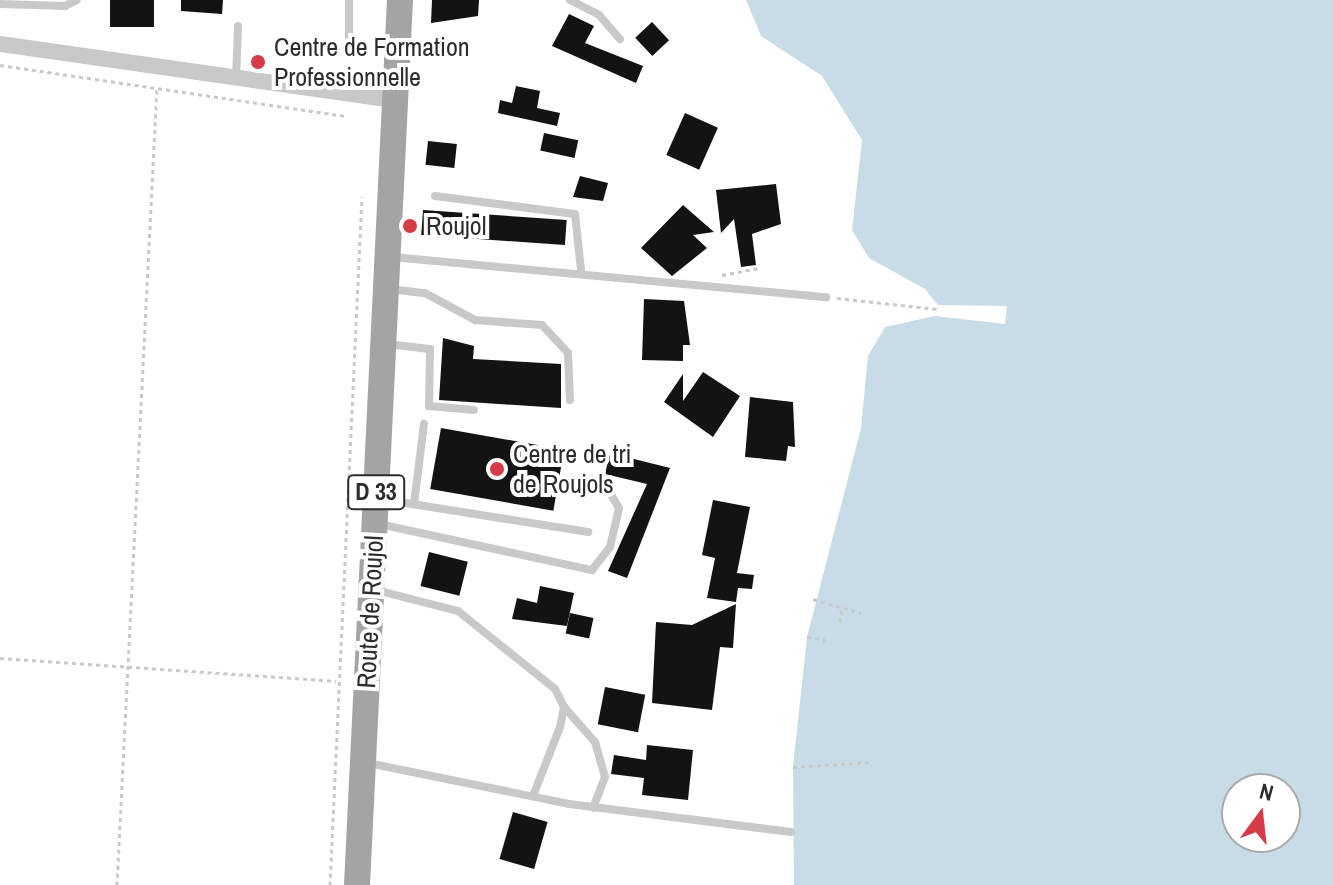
<!DOCTYPE html>
<html>
<head>
<meta charset="utf-8">
<style>
	body { margin:0 }
	#map { position:relative; width:1333px; height:885px; overflow:hidden; background:#fff; font-family:"Archivo Narrow",sans-serif }
	div>[style] { position:absolute }
	.water>* { inset:0; background:#c8dce8 }
	.pier>* { inset:0; background:#fff }
	.building>* { inset:0; background:#131313; transform-origin:0 0 }
	.path>* { height:3px; margin-top:-1.5px; transform-origin:0; background:repeating-linear-gradient(90deg,#c9c9c9 0 4px,transparent 0 8px) }
	.service>* { height:8px; margin:-4px; padding:0 4px; transform-origin:4px; border-radius:4px; background:#c9c9c9 }
	.minor>* { height:16px; margin:-8px; padding:0 8px; transform-origin:8px; border-radius:8px; background:#c9c9c9 }
	.primary>* { height:26px; margin:-13px; padding:0 13px; transform-origin:13px; border-radius:13px; background:#a4a4a4 }
	.dots>* { width:22px; height:22px; translate:-50% -50%; box-sizing:border-box; border:4px solid #fff; border-radius:50% }
	span { translate:-50% -50%; white-space:nowrap; text-align:center; line-height:1.15; -webkit-text-stroke:8px #fff; paint-order:stroke }
	.shield-label span { padding:2px 6px; background:#fff; border:2px solid; border-radius:6px; -webkit-text-stroke-width:0 }
	.shield-label { font-size:24px; color:#2c2c2c; font-weight:700 }
	.poi-label { font-size:26px; color:#2c2c2c }
	.left { translate:0 -50%; text-align:left }
	.street-label { font-size:26px; color:#2c2c2c }
	.north { position:absolute; left:1221px; top:773px; width:80px; height:80px; box-sizing:border-box; background:#fff; border:2px solid #ababab; border-radius:50%; rotate:15deg; font-size:22px; font-weight:700; line-height:32px; text-align:center; color:#2c2c2c }
	.north::after { content:''; display:block; margin:auto; width:28px; height:36px; background:#d63b48; clip-path:polygon(50% 0,100% 100%,50% 72%,0 100%) }
</style>
</head>
<body>
<div id="map">
	<div class="water">
		<i style="clip-path:polygon(evenodd,746px 0,1333px 0,1333px 885px,794px 885px,793px 767px,807px 637px,861px 428px,868px 356px,885px 327px,935px 316px,938px 305px,925px 289px,869px 258px,852px 230px,862px 140px,822px 76px,761px 36px,746px 0,1237px 789px,1285px 789px,1285px 837px,1237px 837px,1237px 789px)"></i>
	</div>
	<div class="pier">
		<i style="clip-path:polygon(938px 305px,1007px 306px,1005px 324px,935px 316px)"></i>
	</div>
	<div class="building">
		<i style="left:110px;top:0;width:44px;height:27px"></i>
		<i style="clip-path:polygon(181px 0,223px 0,222px 14px,181px 11px)"></i>
		<i style="clip-path:polygon(432px 0,479px 0,478px 16px,431px 23px)"></i>
		<i style="clip-path:polygon(569px 14px,594px 26px,585px 43px,643px 66px,636px 83px,552px 46px)"></i>
		<i style="left:652px;top:22px;width:25px;height:23px;rotate:47deg"></i>
		<i style="clip-path:polygon(516px 86px,540px 91px,537px 108px,560px 113px,557px 126px,498px 113px,500px 100px,512px 103px)"></i>
		<i style="left:685px;top:113px;width:36px;height:46px;rotate:24deg"></i>
		<i style="left:544px;top:133px;width:35px;height:18px;rotate:12deg"></i>
		<i style="left:428px;top:141px;width:29px;height:24px;rotate:6deg"></i>
		<i style="clip-path:polygon(580px 176px,608px 183px,603px 201px,573px 197px)"></i>
		<i style="clip-path:polygon(776px 184px,781px 224px,752px 234px,756px 265px,741px 267px,734px 219px,721px 233px,716px 190px)"></i>
		<i style="clip-path:polygon(683px 205px,714px 232px,693px 235px,707px 248px,672px 276px,641px 248px)"></i>
		<i style="left:423px;top:210px;width:144px;height:25px;rotate:4deg"></i>
		<i style="clip-path:polygon(644px 299px,684px 301px,690px 345px,683px 345px,683px 361px,642px 360px)"></i>
		<i style="clip-path:polygon(443px 338px,474px 346px,473px 359px,561px 364px,561px 408px,439px 400px)"></i>
		<i style="clip-path:polygon(703px 372px,740px 396px,713px 437px,664px 402px,683px 374px,683px 401px)"></i>
		<i style="clip-path:polygon(750px 397px,793px 402px,795px 447px,788px 446px,786px 461px,745px 457px)"></i>
		<i style="left:441px;top:428px;width:125px;height:62px;rotate:10deg"></i>
		<i style="clip-path:polygon(610px 453px,670px 468px,627px 578px,608px 571px,647px 484px,605px 474px)"></i>
		<i style="clip-path:polygon(713px 500px,750px 507px,737px 573px,754px 575px,752px 589px,738px 588px,736px 602px,707px 598px,715px 558px,702px 555px)"></i>
		<i style="left:429px;top:552px;width:40px;height:35px;rotate:14deg"></i>
		<i style="clip-path:polygon(540px 586px,574px 593px,567px 626px,512px 619px,517px 598px,537px 603px)"></i>
		<i style="clip-path:polygon(736px 604px,733px 648px,720px 647px,712px 710px,652px 703px,656px 622px,692px 625px)"></i>
		<i style="left:570px;top:613px;width:24px;height:21px;rotate:12deg"></i>
		<i style="left:605px;top:687px;width:41px;height:38px;rotate:11deg"></i>
		<i style="clip-path:polygon(647px 745px,693px 750px,688px 800px,642px 795px,644px 778px,611px 774px,614px 755px,646px 760px)"></i>
		<i style="left:513px;top:812px;width:36px;height:49px;rotate:16deg"></i>
	</div>
	<div class="path">
		<i style="left:0;top:65px;width:351px;rotate:8.4deg"></i>
		<i style="left:722px;top:275px;width:37px;rotate:-11deg"></i>
		<i style="left:837px;top:298px;width:101px;rotate:6.3deg"></i>
		<i style="left:813px;top:599px;width:50px;rotate:16.3deg"></i>
		<i style="left:840px;top:622px;width:15px;rotate:-82deg"></i>
		<i style="left:807px;top:637px;width:18px;rotate:6deg"></i>
		<i style="left:825px;top:639px;width:6px;rotate:99deg"></i>
		<i style="left:0;top:658px;width:337px;rotate:3.9deg"></i>
		<i style="left:793px;top:767px;width:78px;rotate:-3.7deg"></i>
		<i style="left:117px;top:885px;width:798px;rotate:-87.13deg"></i>
		<i style="left:330px;top:885px;width:689px;rotate:-87.34deg"></i>
	</div>
	<div class="service">
		<i style="left:349px;top:0;width:39px;rotate:90deg"></i>
		<i style="left:570px;top:0;width:33px;rotate:27deg"></i>
		<i style="left:599px;top:15px;width:32px;rotate:49deg"></i>
		<i style="left:0;top:4px;width:65px;rotate:1.8deg"></i>
		<i style="left:65px;top:6px;width:13px;rotate:-27deg"></i>
		<i style="left:236px;top:79px;width:53px;rotate:-87.8deg"></i>
		<i style="left:435px;top:196px;width:141px;rotate:7.3deg"></i>
		<i style="left:575px;top:214px;width:56px;rotate:83.9deg"></i>
		<i style="left:392px;top:257px;width:436px;rotate:5.3deg"></i>
		<i style="left:390px;top:289px;width:35px;rotate:7deg"></i>
		<i style="left:425px;top:293px;width:57px;rotate:28.4deg"></i>
		<i style="left:475px;top:320px;width:67px;rotate:4.3deg"></i>
		<i style="left:542px;top:325px;width:38px;rotate:47deg"></i>
		<i style="left:568px;top:353px;width:47px;rotate:87.6deg"></i>
		<i style="left:387px;top:344px;width:43px;rotate:6.6deg"></i>
		<i style="left:430px;top:349px;width:57px;rotate:91deg"></i>
		<i style="left:429px;top:406px;width:45px;rotate:5.1deg"></i>
		<i style="left:380px;top:499px;width:211px;rotate:9deg"></i>
		<i style="left:414px;top:504px;width:81px;rotate:-82.9deg"></i>
		<i style="left:379px;top:524px;width:218px;rotate:12.2deg"></i>
		<i style="left:592px;top:570px;width:29px;rotate:-52deg"></i>
		<i style="left:610px;top:547px;width:40px;rotate:-77deg"></i>
		<i style="left:619px;top:508px;width:23px;rotate:-121deg"></i>
		<i style="left:607px;top:488px;width:38px;rotate:-166deg"></i>
		<i style="left:376px;top:590px;width:85px;rotate:14.4deg"></i>
		<i style="left:458px;top:611px;width:124px;rotate:38.8deg"></i>
		<i style="left:555px;top:689px;width:20px;rotate:63deg"></i>
		<i style="left:564px;top:707px;width:20px;rotate:101deg"></i>
		<i style="left:560px;top:727px;width:74px;rotate:111.4deg"></i>
		<i style="left:564px;top:707px;width:47px;rotate:48.5deg"></i>
		<i style="left:595px;top:742px;width:36px;rotate:74deg"></i>
		<i style="left:605px;top:777px;width:33px;rotate:111deg"></i>
		<i style="left:368px;top:763px;width:205px;rotate:11.5deg"></i>
		<i style="left:569px;top:804px;width:224px;rotate:7.2deg"></i>
	</div>
	<div class="minor">
		<i style="left:0;top:44px;width:399px;rotate:8.1deg"></i>
	</div>
	<div class="primary">
		<i style="left:357px;top:885px;width:886px;rotate:-87.22deg"></i>
	</div>
	<div class="dots">
		<i style="left:258px;top:62px;background:#d63b48"></i>
		<i style="left:410px;top:226px;background:#d63b48"></i>
		<i style="left:497px;top:469px;background:#d63b48"></i>
	</div>
	<div class="shield-label">
		<span style="left:376px;top:492px">D 33</span>
	</div>
	<div class="poi-label">
		<span class="left" style="left:274px;top:62px">Centre de Formation<br>Professionnelle</span>
		<span class="left" style="left:426px;top:226px">Roujol</span>
		<span class="left" style="left:513px;top:469px">Centre de tri<br>de Roujols</span>
	</div>
	<div class="street-label">
		<span style="left:370px;top:612px;rotate:-87deg">Route de Roujol</span>
	</div>
	<div class="north">N</div>
</div>
</body>
</html>
